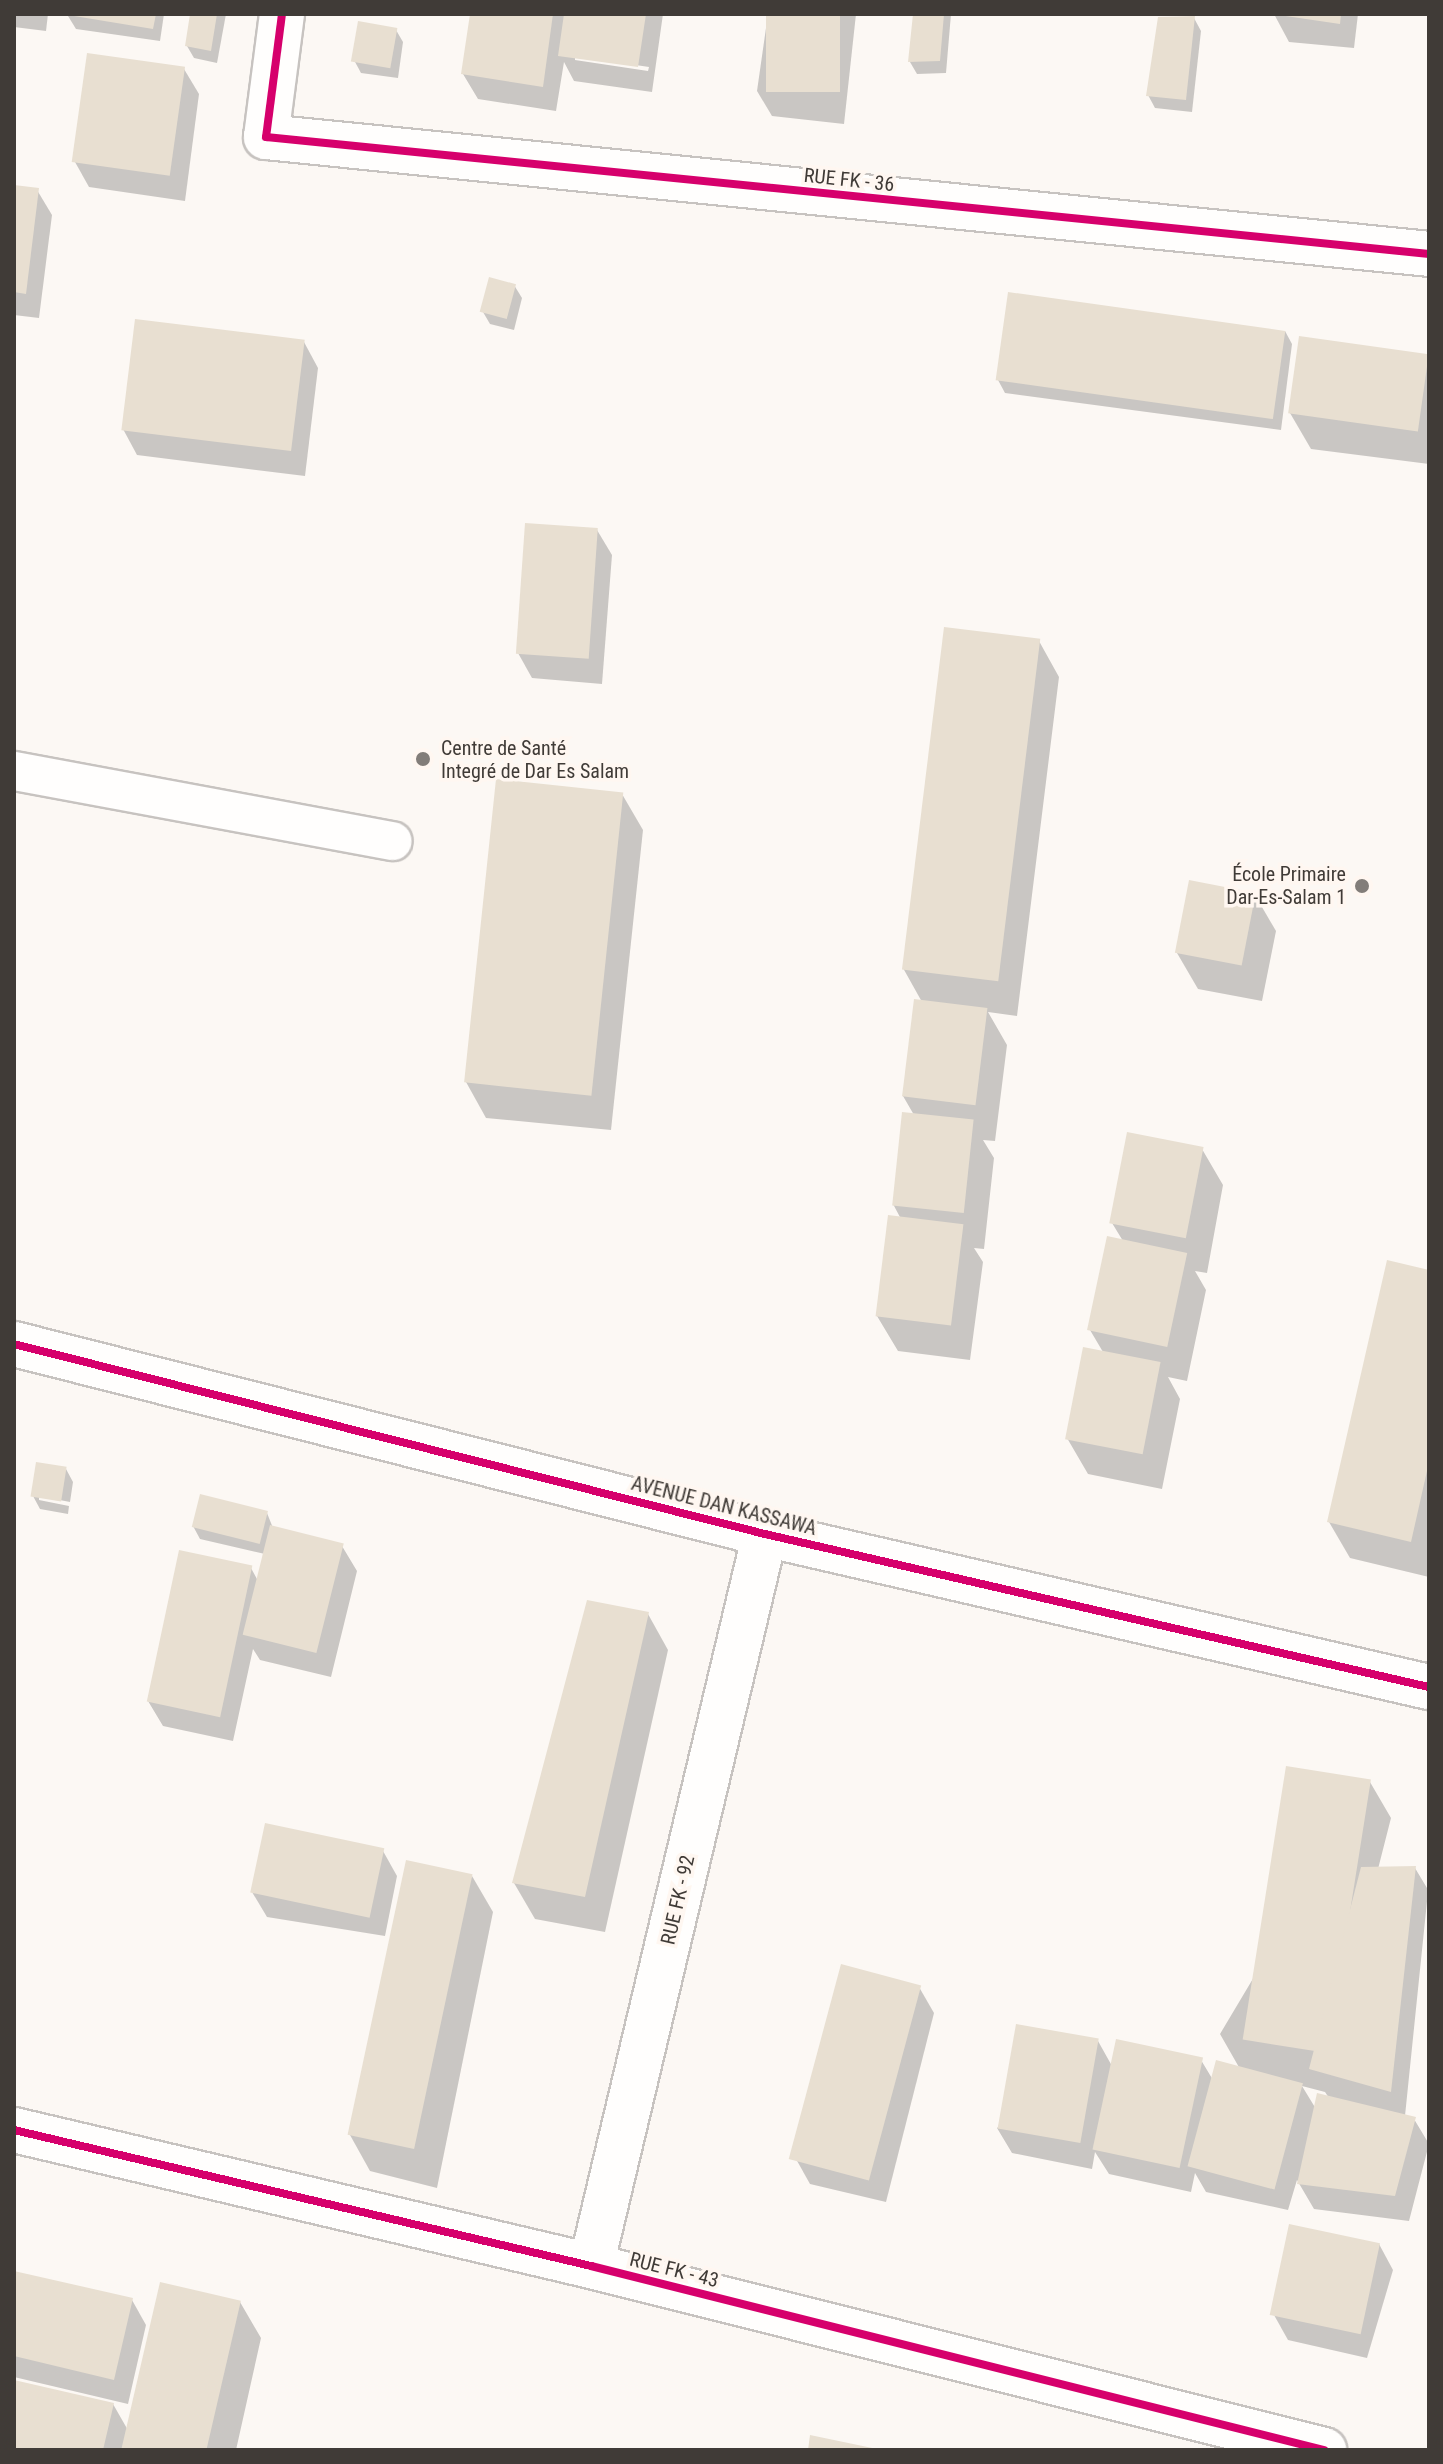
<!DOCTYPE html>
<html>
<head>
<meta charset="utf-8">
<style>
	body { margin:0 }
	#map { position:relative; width:1443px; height:2464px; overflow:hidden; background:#fcf8f4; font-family:"Roboto Condensed",sans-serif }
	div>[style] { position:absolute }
	.shadow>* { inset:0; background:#0003 }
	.building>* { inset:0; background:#e8dfd1; transform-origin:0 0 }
	.roads { filter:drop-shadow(2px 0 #c7c3c0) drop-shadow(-2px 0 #c7c3c0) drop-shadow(0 2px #c7c3c0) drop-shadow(0 -2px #c7c3c0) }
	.service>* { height:38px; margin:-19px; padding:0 19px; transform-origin:19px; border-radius:19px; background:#fffefd }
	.minor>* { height:44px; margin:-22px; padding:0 22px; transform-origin:22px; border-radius:22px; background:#fffefd }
	.tertiary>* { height:44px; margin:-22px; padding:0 22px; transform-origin:22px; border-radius:22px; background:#fffefd }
	.cycleway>* { height:8px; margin:-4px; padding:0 4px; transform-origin:4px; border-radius:4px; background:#d6006c }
	.dots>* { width:22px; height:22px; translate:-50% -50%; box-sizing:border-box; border:4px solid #fff7f1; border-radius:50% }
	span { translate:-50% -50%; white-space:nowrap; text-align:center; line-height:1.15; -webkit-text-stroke:7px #fff7f1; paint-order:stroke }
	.street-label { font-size:20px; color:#403b37 }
	.poi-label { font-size:20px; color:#403b37 }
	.left { translate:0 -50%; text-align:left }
	.right { translate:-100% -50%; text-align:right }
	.frame { position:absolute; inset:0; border:16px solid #403b37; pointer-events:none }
</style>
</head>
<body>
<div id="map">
	<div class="shadow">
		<i style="clip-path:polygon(14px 14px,48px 14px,46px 31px,14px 27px)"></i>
		<i style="clip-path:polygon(164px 14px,160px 41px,76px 29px,68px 16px)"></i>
		<i style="clip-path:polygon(192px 14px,226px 14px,217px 63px,194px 58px,187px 46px)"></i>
		<i style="clip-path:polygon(evenodd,472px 14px,663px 14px,652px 92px,574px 81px,564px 62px,556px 111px,478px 99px,463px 74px,472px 14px,575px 56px,649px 67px,648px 71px,575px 60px,575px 56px)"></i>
		<i style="clip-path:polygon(768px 14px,856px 14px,844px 124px,772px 116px,757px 91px)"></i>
		<i style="clip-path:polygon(915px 14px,951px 14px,946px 73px,917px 74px,910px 62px)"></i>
		<i style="clip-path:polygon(1274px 14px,1358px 14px,1354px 48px,1289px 42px)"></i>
		<i style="clip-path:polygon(1194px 18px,1201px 31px,1192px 112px,1155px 108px,1148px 95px)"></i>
		<i style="clip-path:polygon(396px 30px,403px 42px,398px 78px,361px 73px,354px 60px)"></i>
		<i style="clip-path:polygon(184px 69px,199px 94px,185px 201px,89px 187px,75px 162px)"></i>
		<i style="clip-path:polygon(14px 187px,37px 190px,52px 215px,39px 318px,14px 315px)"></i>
		<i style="clip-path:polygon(514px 285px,522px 298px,514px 330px,490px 324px,483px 312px)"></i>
		<i style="clip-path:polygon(1285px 331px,1292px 344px,1281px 430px,1005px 393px,998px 380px)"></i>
		<i style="clip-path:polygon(304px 342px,318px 368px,305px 476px,137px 455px,123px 429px)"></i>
		<i style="clip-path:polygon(1429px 356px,1429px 464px,1311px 449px,1290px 413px)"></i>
		<i style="clip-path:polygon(597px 530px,612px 555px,602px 684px,532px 678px,518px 653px)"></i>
		<i style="clip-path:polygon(1039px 641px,1059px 677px,1017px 1016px,988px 1012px,1007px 1045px,995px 1141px,983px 1140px,994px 1158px,984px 1249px,974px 1248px,983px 1262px,970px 1360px,898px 1351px,877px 1316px,901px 1219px,893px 1204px,914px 1115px,903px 1096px,922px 1002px,903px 968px)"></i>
		<i style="clip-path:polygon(622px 794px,643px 830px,611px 1130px,486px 1118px,466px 1082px)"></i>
		<i style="clip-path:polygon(1255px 895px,1276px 931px,1262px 1001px,1198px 989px,1177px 953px)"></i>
		<i style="clip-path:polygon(1202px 1149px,1223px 1185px,1207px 1273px,1195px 1271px,1206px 1290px,1187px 1381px,1168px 1377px,1180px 1399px,1162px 1489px,1088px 1474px,1067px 1438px,1103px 1352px,1090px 1330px,1123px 1241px,1112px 1223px)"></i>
		<i style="clip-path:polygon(1429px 1272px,1429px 1577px,1350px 1558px,1329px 1522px)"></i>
		<i style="clip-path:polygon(66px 1469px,73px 1482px,70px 1502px,39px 1496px,39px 1500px,69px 1506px,68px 1514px,40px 1509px,33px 1496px)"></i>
		<i style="clip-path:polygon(267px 1513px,273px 1528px,342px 1546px,357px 1571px,331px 1677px,260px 1660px,253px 1649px,233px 1741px,163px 1726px,148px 1701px,251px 1568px,258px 1581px,265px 1554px,200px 1539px,193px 1526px)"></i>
		<i style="clip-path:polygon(648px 1614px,668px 1650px,605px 1932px,535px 1919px,514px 1883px)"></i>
		<i style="clip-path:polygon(evenodd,1370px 1782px,1391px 1818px,1378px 1869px,1415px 1868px,1427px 1888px,1429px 1882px,1405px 2116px,1414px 2119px,1429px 2144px,1409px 2221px,1314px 2209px,1297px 2180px,1288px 2210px,1206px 2192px,1195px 2173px,1191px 2192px,1109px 2174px,1095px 2152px,1092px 2169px,1012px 2153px,997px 2128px,1098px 2041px,1112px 2066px,1201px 2060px,1213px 2080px,1240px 2069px,1220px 2034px,1370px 1782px,1302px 2086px,1325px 2092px,1329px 2098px,1316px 2109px,1302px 2086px)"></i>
		<i style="clip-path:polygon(383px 1851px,397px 1876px,385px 1936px,267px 1917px,252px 1892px)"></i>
		<i style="clip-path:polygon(472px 1876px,493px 1912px,437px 2188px,370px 2171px,350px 2135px)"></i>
		<i style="clip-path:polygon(919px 1987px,934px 2013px,886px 2202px,810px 2184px,796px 2159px)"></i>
		<i style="clip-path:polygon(1379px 2244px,1393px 2270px,1367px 2358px,1288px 2340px,1274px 2315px)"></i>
		<i style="clip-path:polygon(14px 2273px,132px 2300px,146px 2325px,128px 2404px,14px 2377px)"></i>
		<i style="clip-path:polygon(240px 2302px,261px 2338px,236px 2450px,14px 2450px,14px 2382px,113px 2404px,129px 2432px)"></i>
	</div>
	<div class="building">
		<i style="clip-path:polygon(62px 14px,156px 14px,153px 29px)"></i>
		<i style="clip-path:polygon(190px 14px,217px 14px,211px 51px,185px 46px)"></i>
		<i style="clip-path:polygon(470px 14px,553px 14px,543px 87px,461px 74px)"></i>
		<i style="clip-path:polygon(564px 14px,646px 14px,638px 67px,558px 56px)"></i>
		<i style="left:766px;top:14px;width:74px;height:78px"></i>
		<i style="clip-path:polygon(913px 14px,944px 14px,940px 61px,908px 62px)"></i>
		<i style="clip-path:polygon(1272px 14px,1341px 14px,1340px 24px)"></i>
		<i style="clip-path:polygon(1195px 16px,1186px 100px,1146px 96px,1158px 17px)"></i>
		<i style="left:358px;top:21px;width:40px;height:41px;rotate:10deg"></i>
		<i style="left:87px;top:53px;width:99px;height:110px;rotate:8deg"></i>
		<i style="clip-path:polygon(14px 185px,39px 188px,26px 294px,14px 292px)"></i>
		<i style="left:489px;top:277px;width:28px;height:36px;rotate:15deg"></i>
		<i style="left:1008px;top:292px;width:280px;height:89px;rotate:8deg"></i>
		<i style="left:135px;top:319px;width:171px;height:112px;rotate:7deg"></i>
		<i style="left:1299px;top:336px;width:131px;height:78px;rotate:8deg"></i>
		<i style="left:525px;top:523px;width:73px;height:131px;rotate:4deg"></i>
		<i style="left:944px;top:627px;width:97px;height:345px;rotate:7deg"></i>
		<i style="left:496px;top:779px;width:128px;height:305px;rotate:6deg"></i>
		<i style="left:1189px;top:880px;width:68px;height:74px;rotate:11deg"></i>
		<i style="left:914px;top:999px;width:74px;height:98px;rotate:7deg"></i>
		<i style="left:902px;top:1112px;width:72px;height:94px;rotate:6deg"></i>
		<i style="left:1127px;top:1132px;width:78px;height:93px;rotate:11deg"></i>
		<i style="left:888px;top:1215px;width:76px;height:102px;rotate:7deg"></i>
		<i style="left:1107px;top:1236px;width:82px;height:96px;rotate:12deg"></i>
		<i style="clip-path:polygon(1387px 1260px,1429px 1270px,1429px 1462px,1411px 1542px,1327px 1522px)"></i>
		<i style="left:1083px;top:1347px;width:79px;height:94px;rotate:11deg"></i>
		<i style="left:36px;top:1462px;width:31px;height:35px;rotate:9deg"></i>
		<i style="left:200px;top:1494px;width:70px;height:34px;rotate:14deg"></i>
		<i style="left:270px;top:1525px;width:76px;height:113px;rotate:14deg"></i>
		<i style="left:179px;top:1550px;width:75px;height:155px;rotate:12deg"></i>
		<i style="clip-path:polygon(587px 1600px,649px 1612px,585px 1897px,512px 1883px)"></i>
		<i style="left:1286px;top:1766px;width:86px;height:277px;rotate:9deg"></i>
		<i style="left:265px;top:1823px;width:122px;height:71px;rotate:12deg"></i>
		<i style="left:406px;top:1860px;width:68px;height:281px;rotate:12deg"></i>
		<i style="clip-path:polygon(1416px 1866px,1391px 2092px,1309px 2069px,1361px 1867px)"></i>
		<i style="left:841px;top:1964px;width:83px;height:202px;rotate:15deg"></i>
		<i style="left:1016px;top:2024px;width:84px;height:106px;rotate:10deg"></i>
		<i style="left:1116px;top:2039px;width:89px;height:113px;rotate:12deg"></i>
		<i style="left:1216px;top:2060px;width:90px;height:110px;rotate:15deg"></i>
		<i style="clip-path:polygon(1317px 2093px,1416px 2117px,1395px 2196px,1297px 2184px)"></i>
		<i style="left:1289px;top:2224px;width:93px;height:93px;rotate:12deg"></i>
		<i style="clip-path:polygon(14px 2271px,133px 2298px,114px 2380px,14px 2356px)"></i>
		<i style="left:160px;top:2282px;width:83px;height:172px;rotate:13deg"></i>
		<i style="clip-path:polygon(14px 2380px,114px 2403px,103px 2450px,14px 2450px)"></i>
		<i style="clip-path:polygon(810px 2435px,877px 2449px,877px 2450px,808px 2450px)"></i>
	</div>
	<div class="roads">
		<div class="service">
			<i style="left:14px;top:771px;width:385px;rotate:10.5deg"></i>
		</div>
		<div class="minor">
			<i style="left:282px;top:14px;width:124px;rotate:97.4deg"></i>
			<i style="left:266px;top:137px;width:1169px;rotate:5.74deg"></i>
			<i style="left:14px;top:2130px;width:593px;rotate:13.26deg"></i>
			<i style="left:591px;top:2266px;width:756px;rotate:14.09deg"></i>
			<i style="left:591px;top:2266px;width:752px;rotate:-76.63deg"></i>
		</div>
		<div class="tertiary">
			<i style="left:14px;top:1344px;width:775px;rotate:14.2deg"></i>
			<i style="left:765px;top:1534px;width:681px;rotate:12.98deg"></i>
		</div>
	</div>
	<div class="cycleway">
		<i style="left:282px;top:14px;width:124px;rotate:97.4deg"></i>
		<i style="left:266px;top:137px;width:1169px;rotate:5.74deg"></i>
		<i style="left:14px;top:1344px;width:775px;rotate:14.2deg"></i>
		<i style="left:765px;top:1534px;width:681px;rotate:12.98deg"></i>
		<i style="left:14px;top:2130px;width:593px;rotate:13.26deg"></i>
		<i style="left:591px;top:2266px;width:756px;rotate:14.09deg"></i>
	</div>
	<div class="dots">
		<i style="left:423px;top:759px;background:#827d79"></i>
		<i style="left:1362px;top:886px;background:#827d79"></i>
	</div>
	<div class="street-label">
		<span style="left:849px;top:180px;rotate:6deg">RUE FK - 36</span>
		<span style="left:724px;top:1506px;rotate:14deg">AVENUE DAN KASSAWA</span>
		<span style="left:678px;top:1900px;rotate:-77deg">RUE FK - 92</span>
		<span style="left:674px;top:2270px;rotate:14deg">RUE FK - 43</span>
	</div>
	<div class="poi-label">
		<span class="left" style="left:441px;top:760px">Centre de Santé<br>Integré de Dar Es Salam</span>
		<span class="right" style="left:1346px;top:886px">École Primaire<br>Dar-Es-Salam 1</span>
	</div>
	<div class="frame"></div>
</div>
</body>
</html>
